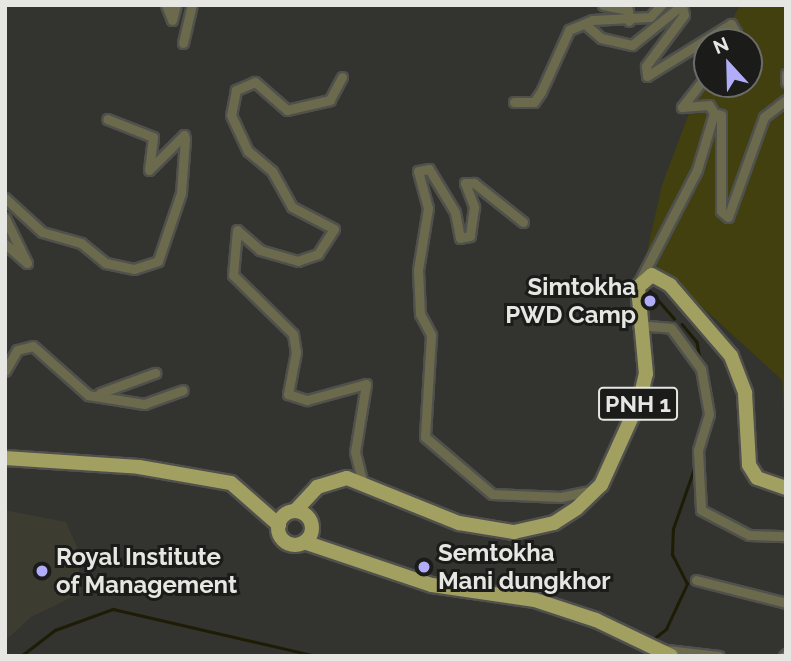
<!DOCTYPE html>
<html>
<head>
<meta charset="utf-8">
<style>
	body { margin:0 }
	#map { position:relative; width:791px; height:661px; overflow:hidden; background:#33332f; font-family:Raleway,sans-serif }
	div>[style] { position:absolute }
	.built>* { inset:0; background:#3c3c31 }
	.green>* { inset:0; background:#42400f }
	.stream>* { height:2.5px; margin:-1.25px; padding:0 1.25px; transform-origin:1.25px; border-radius:1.25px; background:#1d1c05 }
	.roads { filter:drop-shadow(2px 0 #50504c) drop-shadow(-2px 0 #50504c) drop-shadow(0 2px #50504c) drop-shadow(0 -2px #50504c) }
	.minor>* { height:9px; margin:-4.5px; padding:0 4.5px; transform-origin:4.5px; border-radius:4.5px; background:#6b6a4c }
	.primary>* { height:14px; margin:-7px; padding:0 7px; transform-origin:7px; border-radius:7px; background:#a2a061 }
	.primary>.ring { margin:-7px; padding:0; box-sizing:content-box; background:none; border:14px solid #a2a061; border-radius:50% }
	.dots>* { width:19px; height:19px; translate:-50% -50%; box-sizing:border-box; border:4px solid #1b1b19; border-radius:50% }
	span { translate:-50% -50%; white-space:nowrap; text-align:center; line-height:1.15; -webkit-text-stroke:6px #1b1b19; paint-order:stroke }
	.shield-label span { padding:2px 5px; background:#1b1b19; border:2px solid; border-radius:5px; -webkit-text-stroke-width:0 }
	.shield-label { font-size:23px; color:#e6e6e3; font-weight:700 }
	.poi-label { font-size:24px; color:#e6e6e3; font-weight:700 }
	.right { translate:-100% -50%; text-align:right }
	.left { translate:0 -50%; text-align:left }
	.frame { position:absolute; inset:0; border:7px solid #e6e6e3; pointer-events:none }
	.north { position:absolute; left:693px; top:28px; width:70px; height:70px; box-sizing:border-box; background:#1b1b19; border:2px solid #6c6c6a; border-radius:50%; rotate:338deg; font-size:19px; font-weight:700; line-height:28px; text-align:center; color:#e6e6e3 }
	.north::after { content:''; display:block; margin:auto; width:24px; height:32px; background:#b2adf9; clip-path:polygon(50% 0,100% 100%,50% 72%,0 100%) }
</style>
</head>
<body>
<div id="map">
	<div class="built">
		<i style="clip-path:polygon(5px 510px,66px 522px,78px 549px,81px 593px,31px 617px,5px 641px)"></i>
	</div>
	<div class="green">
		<i style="clip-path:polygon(740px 5px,786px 5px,786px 448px,782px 380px,646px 256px,662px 185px,707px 66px,707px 84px,749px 84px,749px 42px,720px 42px)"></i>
	</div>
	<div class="stream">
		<i style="left:646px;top:286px;width:43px;rotate:48.8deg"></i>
		<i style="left:682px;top:324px;width:23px;rotate:50deg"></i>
		<i style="left:697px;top:342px;width:22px;rotate:80deg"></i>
		<i style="left:652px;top:640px;width:18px;rotate:-38deg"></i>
		<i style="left:666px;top:629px;width:50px;rotate:-65deg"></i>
		<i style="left:687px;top:584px;width:33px;rotate:-117deg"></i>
		<i style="left:672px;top:555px;width:26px;rotate:-88deg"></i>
		<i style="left:673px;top:529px;width:67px;rotate:-70.8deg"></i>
		<i style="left:21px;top:656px;width:43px;rotate:-37.4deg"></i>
		<i style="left:55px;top:630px;width:62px;rotate:-19.9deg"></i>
		<i style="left:113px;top:609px;width:209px;rotate:13deg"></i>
	</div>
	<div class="roads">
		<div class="minor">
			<i style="left:166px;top:5px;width:16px;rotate:68deg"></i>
			<i style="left:172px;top:20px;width:16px;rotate:-75deg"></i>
			<i style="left:603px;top:5px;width:25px;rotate:11deg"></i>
			<i style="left:628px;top:10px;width:11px;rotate:85deg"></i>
			<i style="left:682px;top:5px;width:10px;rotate:79deg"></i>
			<i style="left:684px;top:15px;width:64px;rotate:126.7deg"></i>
			<i style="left:646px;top:66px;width:10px;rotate:84deg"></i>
			<i style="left:647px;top:76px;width:99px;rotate:-31.8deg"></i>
			<i style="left:731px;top:24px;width:9px;rotate:58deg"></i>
			<i style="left:736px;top:32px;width:12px;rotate:125deg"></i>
			<i style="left:585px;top:24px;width:21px;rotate:41deg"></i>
			<i style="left:601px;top:38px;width:32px;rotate:13deg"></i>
			<i style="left:632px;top:45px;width:64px;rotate:-38.7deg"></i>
			<i style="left:183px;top:43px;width:39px;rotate:-77deg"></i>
			<i style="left:786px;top:74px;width:8px;rotate:90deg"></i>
			<i style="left:707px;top:75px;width:41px;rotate:128deg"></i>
			<i style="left:682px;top:107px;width:27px;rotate:-4deg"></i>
			<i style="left:709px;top:105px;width:9px;rotate:58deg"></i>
			<i style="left:342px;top:77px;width:26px;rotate:118deg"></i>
			<i style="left:330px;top:100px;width:44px;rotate:166.9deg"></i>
			<i style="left:287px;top:110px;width:43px;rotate:-138.8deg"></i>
			<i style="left:255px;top:82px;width:21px;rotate:157deg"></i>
			<i style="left:236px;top:90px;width:25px;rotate:101deg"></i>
			<i style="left:231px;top:115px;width:40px;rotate:65deg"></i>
			<i style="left:248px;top:151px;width:31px;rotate:40deg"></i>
			<i style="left:272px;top:171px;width:41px;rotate:60.9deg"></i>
			<i style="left:292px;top:207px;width:47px;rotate:27.6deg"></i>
			<i style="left:334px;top:229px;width:30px;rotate:123deg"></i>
			<i style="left:318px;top:254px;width:21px;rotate:161deg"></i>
			<i style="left:298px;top:261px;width:40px;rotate:-164deg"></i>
			<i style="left:260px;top:250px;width:30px;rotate:-139deg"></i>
			<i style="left:237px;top:230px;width:45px;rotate:95.1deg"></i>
			<i style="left:233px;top:275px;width:84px;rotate:44.5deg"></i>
			<i style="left:293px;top:334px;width:18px;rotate:81deg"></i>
			<i style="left:296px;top:352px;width:43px;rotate:100.8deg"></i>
			<i style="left:288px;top:394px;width:20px;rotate:18deg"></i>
			<i style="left:307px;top:400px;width:61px;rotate:-15.2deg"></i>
			<i style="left:366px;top:384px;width:69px;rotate:99.2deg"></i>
			<i style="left:355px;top:452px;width:30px;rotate:76deg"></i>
			<i style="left:514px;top:102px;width:20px"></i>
			<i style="left:534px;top:102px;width:12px;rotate:-55deg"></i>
			<i style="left:541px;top:92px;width:68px;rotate:-65.7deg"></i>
			<i style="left:569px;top:30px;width:25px;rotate:-23deg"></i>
			<i style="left:592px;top:20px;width:58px;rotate:-3deg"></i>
			<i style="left:650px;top:17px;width:16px;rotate:-47deg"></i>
			<i style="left:5px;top:198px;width:50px;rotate:42.6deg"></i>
			<i style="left:42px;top:232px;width:41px;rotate:15.8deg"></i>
			<i style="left:81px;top:243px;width:32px;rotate:39deg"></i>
			<i style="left:106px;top:263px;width:29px;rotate:12deg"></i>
			<i style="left:134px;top:269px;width:25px;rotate:-18deg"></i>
			<i style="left:158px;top:261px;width:72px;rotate:-71.3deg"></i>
			<i style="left:181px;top:193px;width:54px;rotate:-85.8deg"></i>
			<i style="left:185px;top:139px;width:4px;rotate:-104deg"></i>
			<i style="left:184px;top:135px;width:49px;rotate:135deg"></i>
			<i style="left:149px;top:170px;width:33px;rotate:-83deg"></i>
			<i style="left:153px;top:137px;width:49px;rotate:-158.6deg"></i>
			<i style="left:5px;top:218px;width:50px;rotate:63.9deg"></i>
			<i style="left:27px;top:263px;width:29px;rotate:-139deg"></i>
			<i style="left:523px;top:222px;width:63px;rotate:-141.5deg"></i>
			<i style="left:474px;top:183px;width:9px;rotate:180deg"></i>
			<i style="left:465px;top:183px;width:26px;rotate:69deg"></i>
			<i style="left:474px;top:207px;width:29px;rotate:98deg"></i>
			<i style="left:470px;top:236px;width:10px;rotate:169deg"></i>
			<i style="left:460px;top:238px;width:26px;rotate:-101deg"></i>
			<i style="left:455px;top:212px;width:50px;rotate:-121.2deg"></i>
			<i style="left:429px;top:169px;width:11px;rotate:170deg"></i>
			<i style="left:418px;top:171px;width:38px;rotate:75deg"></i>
			<i style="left:428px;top:208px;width:63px;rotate:99.2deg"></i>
			<i style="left:418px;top:270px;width:44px;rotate:87.4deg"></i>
			<i style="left:420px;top:314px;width:24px;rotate:62deg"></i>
			<i style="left:431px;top:335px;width:102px;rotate:93.4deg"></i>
			<i style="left:425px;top:437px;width:88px;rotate:40.4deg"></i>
			<i style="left:492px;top:494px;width:69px;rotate:2.5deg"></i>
			<i style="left:561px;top:497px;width:34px;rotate:-12deg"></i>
			<i style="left:639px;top:282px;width:126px;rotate:-62.6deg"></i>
			<i style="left:697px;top:170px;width:59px;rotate:-73.4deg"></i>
			<i style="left:714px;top:113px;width:7px;rotate:16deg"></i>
			<i style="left:721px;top:115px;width:96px;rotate:90deg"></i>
			<i style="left:721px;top:211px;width:9px;rotate:41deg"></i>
			<i style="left:728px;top:217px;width:106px;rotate:-70.2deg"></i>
			<i style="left:764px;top:117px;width:28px;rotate:-38deg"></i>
			<i style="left:638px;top:325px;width:33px;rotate:5deg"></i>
			<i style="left:671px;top:328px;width:51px;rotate:53.8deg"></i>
			<i style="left:701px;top:369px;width:46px;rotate:79.9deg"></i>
			<i style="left:709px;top:414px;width:38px;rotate:107deg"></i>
			<i style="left:698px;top:450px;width:60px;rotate:87.1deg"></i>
			<i style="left:701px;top:510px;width:54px;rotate:27.5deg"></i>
			<i style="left:749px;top:535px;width:37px;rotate:2deg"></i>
			<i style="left:5px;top:371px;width:24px;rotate:-60deg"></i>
			<i style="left:17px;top:350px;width:16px;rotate:-14deg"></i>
			<i style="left:33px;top:346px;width:74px;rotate:41.7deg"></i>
			<i style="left:88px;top:395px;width:57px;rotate:9.1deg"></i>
			<i style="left:144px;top:404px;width:41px;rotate:-19.7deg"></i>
			<i style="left:100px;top:393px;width:59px;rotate:-20deg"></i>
			<i style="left:696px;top:580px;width:93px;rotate:14.3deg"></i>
			<i style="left:658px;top:649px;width:61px;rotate:6.5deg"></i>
			<i style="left:784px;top:656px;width:3px;rotate:-45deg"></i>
		</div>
		<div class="primary">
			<i style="left:5px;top:458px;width:134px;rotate:3.8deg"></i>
			<i style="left:139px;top:467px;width:93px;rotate:9.9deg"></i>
			<i style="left:231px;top:483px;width:64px;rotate:41.2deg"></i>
			<i style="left:295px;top:511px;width:33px;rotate:-47deg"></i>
			<i style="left:317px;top:487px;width:31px;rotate:-17deg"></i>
			<i style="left:347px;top:478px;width:121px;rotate:21.9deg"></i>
			<i style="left:459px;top:523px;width:56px;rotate:9.3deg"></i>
			<i style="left:514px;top:532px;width:41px;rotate:-12.7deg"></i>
			<i style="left:554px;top:523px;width:27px;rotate:-33deg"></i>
			<i style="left:577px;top:508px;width:33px;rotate:-44deg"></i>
			<i style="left:601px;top:485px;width:94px;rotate:-65.6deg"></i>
			<i style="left:640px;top:399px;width:26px;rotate:-77deg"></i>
			<i style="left:646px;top:374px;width:87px;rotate:-95.3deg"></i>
			<i style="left:638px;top:287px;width:18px;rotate:-41deg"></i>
			<i style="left:652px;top:275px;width:21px;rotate:29deg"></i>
			<i style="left:670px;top:285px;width:94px;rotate:49.3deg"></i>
			<i style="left:731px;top:356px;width:40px;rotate:69deg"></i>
			<i style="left:745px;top:393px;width:72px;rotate:86.8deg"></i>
			<i style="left:749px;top:465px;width:15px;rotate:58deg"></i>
			<i style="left:757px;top:478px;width:31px;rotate:19deg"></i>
			<i class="ring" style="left:278px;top:511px;width:20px;height:20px"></i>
			<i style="left:304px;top:542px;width:135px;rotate:18.6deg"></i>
			<i style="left:432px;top:585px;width:104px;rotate:8.3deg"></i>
			<i style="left:535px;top:600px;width:64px;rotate:18.2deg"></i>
			<i style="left:596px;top:620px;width:83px;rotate:25.6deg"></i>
		</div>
	</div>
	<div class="dots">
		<i style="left:650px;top:301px;background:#b2adf9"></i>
		<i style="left:424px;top:567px;background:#b2adf9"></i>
		<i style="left:42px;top:571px;background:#b2adf9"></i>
	</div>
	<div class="shield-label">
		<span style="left:638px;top:404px">PNH 1</span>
	</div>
	<div class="poi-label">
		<span class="right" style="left:636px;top:301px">Simtokha<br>PWD Camp</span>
		<span class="left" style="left:438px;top:567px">Semtokha<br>Mani dungkhor</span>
		<span class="left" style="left:56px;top:571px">Royal Institute<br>of Management</span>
	</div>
	<div class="frame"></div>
	<div class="north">N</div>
</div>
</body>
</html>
